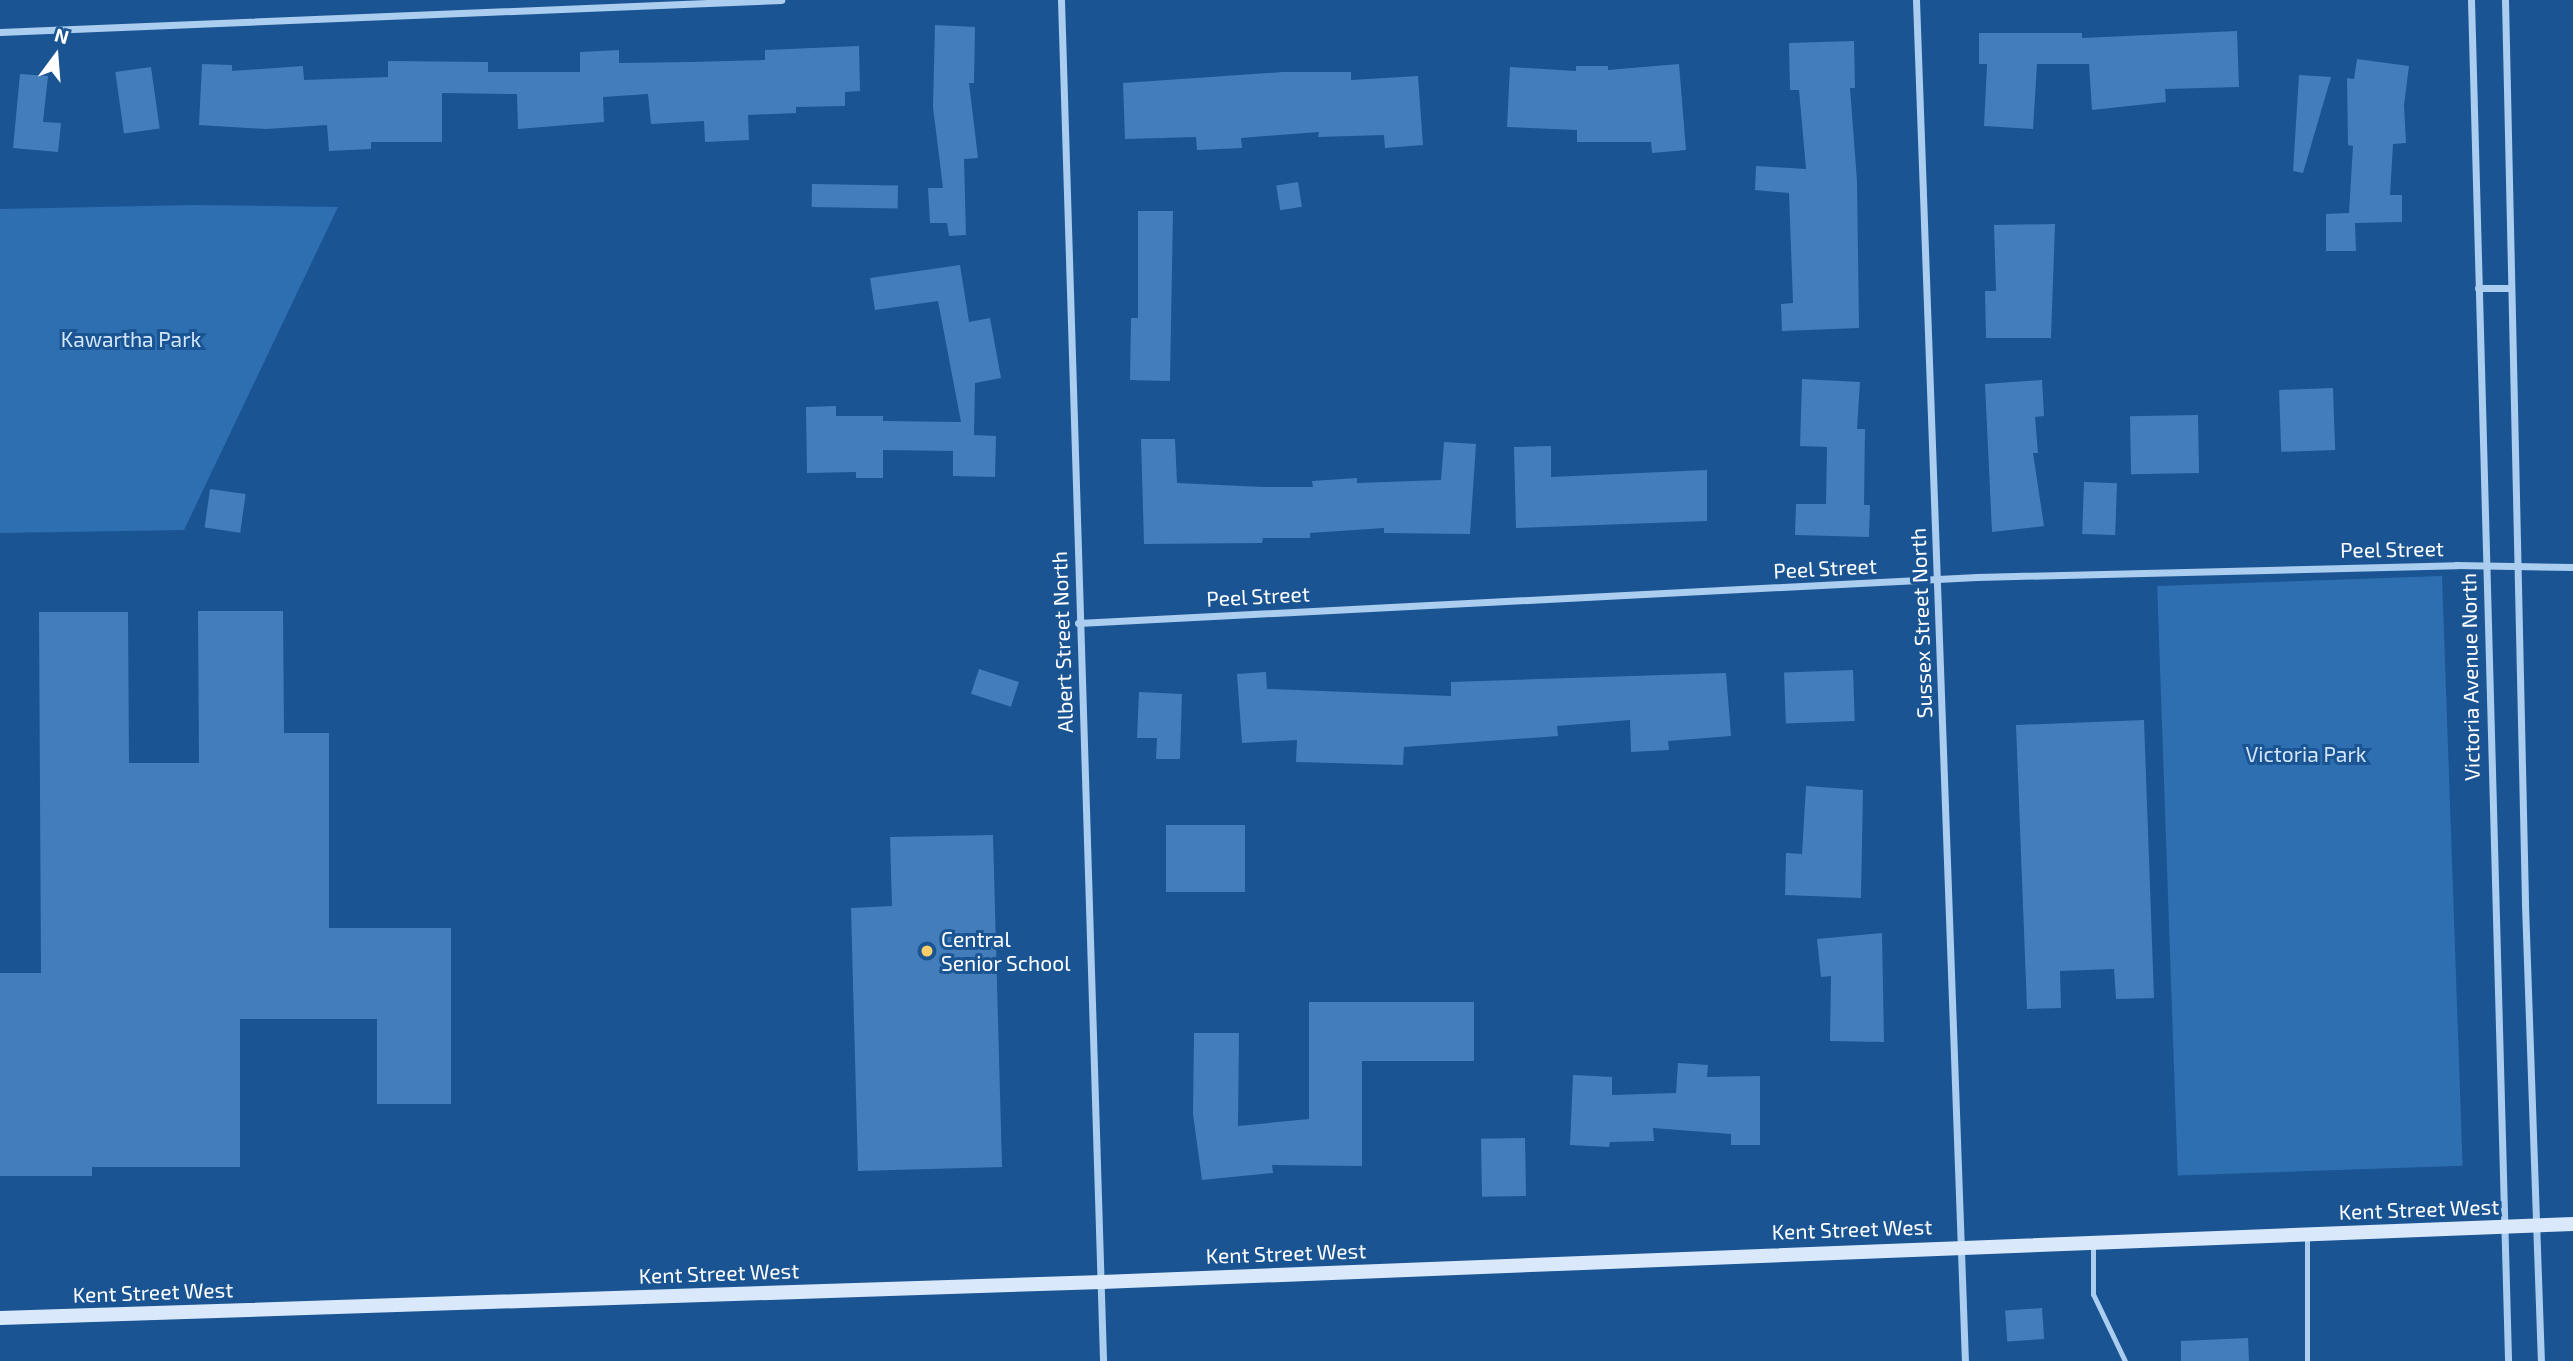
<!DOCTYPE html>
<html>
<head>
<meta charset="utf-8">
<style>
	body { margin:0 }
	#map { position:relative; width:2573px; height:1361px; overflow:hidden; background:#1a5493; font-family:"Exo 2",sans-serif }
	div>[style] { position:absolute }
	.green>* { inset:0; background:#2e6fb1; transform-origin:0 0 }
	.building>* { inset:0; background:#437eba; transform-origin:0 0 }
	.service>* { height:5px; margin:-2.5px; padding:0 2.5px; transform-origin:2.5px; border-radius:2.5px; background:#abcdef }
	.minor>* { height:7px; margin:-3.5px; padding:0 3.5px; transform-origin:3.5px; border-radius:3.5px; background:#abcdef }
	.secondary>* { height:14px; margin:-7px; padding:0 7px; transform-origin:7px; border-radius:7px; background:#d9e9fb }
	.dots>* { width:19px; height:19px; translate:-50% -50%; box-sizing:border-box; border:4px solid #1a5493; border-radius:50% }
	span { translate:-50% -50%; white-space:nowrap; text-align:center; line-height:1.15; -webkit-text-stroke:6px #1a5493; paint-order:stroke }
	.park-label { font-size:21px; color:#d2e6fb }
	.street-label { font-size:21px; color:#fff }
	.poi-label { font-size:21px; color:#fff }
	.left { translate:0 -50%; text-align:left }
	.north { position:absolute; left:21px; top:21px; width:70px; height:70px; -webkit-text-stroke:5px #1a5493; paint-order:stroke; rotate:16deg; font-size:19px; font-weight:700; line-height:28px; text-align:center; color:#fff }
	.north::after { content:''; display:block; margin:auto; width:24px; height:32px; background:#fff; clip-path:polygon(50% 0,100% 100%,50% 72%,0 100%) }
</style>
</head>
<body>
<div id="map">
	<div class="green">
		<i style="clip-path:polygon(193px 205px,338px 207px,184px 530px,0 533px,0 209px)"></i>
		<i style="left:2442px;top:576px;width:590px;height:285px;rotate:88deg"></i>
	</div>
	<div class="building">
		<i style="clip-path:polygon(935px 25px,975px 27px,974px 83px,969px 83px,978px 158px,964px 159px,966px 235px,949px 236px,947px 223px,930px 223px,928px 188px,943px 188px,933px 107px)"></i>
		<i style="clip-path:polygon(2237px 31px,2239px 87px,2165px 89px,2166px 102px,2092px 110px,2089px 64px,2037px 64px,2033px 129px,1984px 126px,1987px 64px,1979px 64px,1979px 33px,2082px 33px,2082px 38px)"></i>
		<i style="clip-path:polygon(1854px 41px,1855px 88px,1850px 88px,1857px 181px,1859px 328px,1782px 331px,1781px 304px,1793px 303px,1789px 193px,1755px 190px,1756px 166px,1806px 169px,1799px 90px,1790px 90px,1789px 43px)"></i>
		<i style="clip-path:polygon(859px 46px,860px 91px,845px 92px,845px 106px,796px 107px,796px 113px,748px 115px,749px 140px,705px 142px,704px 121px,651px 124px,648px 94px,603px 97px,604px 122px,518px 129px,517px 94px,442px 93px,442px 142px,371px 142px,371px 149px,329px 151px,327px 125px,266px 129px,199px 125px,202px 64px,232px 65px,232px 71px,303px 66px,304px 80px,388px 77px,388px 61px,488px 62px,488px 72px,580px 72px,580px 52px,619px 50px,619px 63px,691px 62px,765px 60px,765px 50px)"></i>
		<i style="clip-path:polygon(2357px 59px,2409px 66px,2404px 105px,2406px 143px,2393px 144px,2390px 195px,2402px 195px,2402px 222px,2355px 223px,2356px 251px,2326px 251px,2326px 214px,2349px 213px,2353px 146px,2348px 145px,2347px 78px,2354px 79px)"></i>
		<i style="clip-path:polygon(1679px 64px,1686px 150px,1652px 153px,1651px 142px,1577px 142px,1577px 130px,1507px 127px,1510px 67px,1576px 71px,1576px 66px,1608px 66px,1608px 70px)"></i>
		<i style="left:151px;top:67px;width:62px;height:36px;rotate:82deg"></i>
		<i style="clip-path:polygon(1283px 72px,1351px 72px,1351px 80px,1418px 76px,1423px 145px,1385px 148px,1384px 135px,1318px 137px,1319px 132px,1241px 138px,1242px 148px,1197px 150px,1196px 137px,1125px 139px,1123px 83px)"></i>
		<i style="clip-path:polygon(20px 74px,48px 76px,43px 122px,61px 123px,58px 152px,13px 148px)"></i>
		<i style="clip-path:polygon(2299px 75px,2331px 77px,2303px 173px,2293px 171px)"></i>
		<i style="left:1298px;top:182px;width:25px;height:22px;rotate:81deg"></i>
		<i style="left:812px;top:184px;width:86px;height:23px;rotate:1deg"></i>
		<i style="clip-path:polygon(1138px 211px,1173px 211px,1170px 381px,1130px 380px,1131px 318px,1138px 318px)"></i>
		<i style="clip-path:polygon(2055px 224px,2051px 338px,1986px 338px,1985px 291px,1996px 291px,1994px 225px)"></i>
		<i style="clip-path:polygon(960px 265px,969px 322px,990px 318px,1001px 378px,975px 383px,974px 435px,996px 436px,995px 477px,953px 476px,953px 451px,883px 450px,883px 478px,856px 478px,856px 472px,807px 473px,806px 407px,836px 406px,836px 416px,883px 416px,883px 421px,961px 422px,938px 301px,875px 310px,870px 278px)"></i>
		<i style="clip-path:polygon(1802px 379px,1860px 382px,1857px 429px,1865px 429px,1864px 505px,1870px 505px,1869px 537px,1795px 535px,1796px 504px,1826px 504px,1827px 447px,1800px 446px)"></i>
		<i style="clip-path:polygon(2042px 380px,2044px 416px,2035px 417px,2038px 453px,2033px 453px,2044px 526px,1992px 532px,1985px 384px)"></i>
		<i style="left:2333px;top:388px;width:62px;height:54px;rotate:88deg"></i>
		<i style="left:2198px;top:415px;width:58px;height:68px;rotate:89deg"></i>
		<i style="clip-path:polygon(1141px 439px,1175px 439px,1177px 483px,1263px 487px,1313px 487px,1312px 481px,1357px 478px,1357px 483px,1441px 480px,1444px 442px,1476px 444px,1470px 534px,1384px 533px,1384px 528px,1310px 533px,1310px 538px,1263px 538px,1262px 543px,1144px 544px)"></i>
		<i style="clip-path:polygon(1551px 446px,1551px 477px,1707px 470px,1707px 521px,1516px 528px,1514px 447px)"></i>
		<i style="left:2084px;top:482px;width:33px;height:52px;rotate:2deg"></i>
		<i style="left:210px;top:489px;width:36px;height:39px;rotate:8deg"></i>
		<i style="clip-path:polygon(198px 611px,283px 611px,284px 733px,329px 733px,329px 928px,451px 928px,451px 1104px,377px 1104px,377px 1019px,240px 1019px,240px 1167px,92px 1167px,92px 1176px,0 1176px,0 973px,41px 973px,39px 612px,128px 612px,129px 763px,199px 763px)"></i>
		<i style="left:979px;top:669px;width:42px;height:26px;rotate:18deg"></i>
		<i style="left:1853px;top:670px;width:51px;height:69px;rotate:88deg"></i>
		<i style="clip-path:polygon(1266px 672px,1267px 689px,1451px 696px,1451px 682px,1726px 673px,1731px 736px,1668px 741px,1669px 750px,1631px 752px,1630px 720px,1557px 726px,1558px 736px,1404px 747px,1403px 765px,1296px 762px,1297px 740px,1242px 743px,1237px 674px)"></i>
		<i style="clip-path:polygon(1139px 692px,1182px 694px,1180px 759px,1156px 759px,1157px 738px,1137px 738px)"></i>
		<i style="clip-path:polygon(2144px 720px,2154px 998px,2116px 999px,2114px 969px,2060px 971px,2061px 1008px,2027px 1009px,2016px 725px)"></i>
		<i style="clip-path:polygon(1806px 786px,1863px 790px,1861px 898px,1785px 895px,1786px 853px,1802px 854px)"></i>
		<i style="left:1166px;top:825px;width:79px;height:67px"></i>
		<i style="clip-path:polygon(993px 835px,1002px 1167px,858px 1171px,851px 908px,892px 906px,890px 837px)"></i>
		<i style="clip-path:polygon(1882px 933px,1884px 1042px,1830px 1041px,1831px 976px,1821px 977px,1817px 939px)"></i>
		<i style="clip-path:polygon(1309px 1002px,1474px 1002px,1474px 1061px,1362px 1061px,1362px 1166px,1272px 1165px,1273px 1173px,1202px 1180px,1193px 1114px,1194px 1033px,1239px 1033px,1238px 1126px,1309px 1119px)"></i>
		<i style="clip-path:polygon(1678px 1063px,1708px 1065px,1707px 1077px,1760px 1076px,1760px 1145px,1731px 1145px,1731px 1134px,1653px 1128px,1654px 1141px,1610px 1142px,1609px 1147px,1570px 1145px,1573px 1075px,1612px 1077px,1612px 1095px,1676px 1093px)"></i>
		<i style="left:1525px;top:1138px;width:58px;height:44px;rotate:89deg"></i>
		<i style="left:2042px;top:1308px;width:31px;height:37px;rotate:86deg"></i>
		<i style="clip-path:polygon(2248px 1338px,2249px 1361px,2181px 1361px,2181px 1341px)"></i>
	</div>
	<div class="service">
		<i style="left:2093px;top:1244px;width:50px;rotate:90deg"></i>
		<i style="left:2093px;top:1294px;width:74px;rotate:64.5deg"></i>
		<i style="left:2307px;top:1361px;width:124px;rotate:-90deg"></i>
	</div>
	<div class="minor">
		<i style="left:1061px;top:0;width:1362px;rotate:88.23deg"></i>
		<i style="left:1916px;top:0;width:1362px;rotate:87.94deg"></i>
		<i style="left:2471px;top:0;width:1362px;rotate:88.44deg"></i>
		<i style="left:2505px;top:0;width:905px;rotate:88.73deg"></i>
		<i style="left:2525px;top:905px;width:456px;rotate:88deg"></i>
		<i style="left:0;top:32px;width:782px;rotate:-2.35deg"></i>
		<i style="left:2478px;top:288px;width:31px"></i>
		<i style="left:1078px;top:623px;width:900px;rotate:-2.93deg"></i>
		<i style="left:1977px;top:577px;width:479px;rotate:-1.4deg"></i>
		<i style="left:2456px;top:565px;width:117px;rotate:1deg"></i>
	</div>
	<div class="secondary">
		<i style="left:0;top:1318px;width:1103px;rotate:-1.87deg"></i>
		<i style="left:1102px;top:1282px;width:1472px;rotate:-2.26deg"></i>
	</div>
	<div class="dots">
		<i style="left:927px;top:951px;background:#ffcd6a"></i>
	</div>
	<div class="park-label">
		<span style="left:131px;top:339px">Kawartha Park</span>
		<span style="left:2306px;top:754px">Victoria Park</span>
	</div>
	<div class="street-label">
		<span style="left:2392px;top:549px;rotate:-1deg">Peel Street</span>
		<span style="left:1825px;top:568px;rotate:-3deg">Peel Street</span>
		<span style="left:1258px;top:596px;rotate:-3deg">Peel Street</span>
		<span style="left:1921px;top:623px;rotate:-92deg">Sussex Street North</span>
		<span style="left:1062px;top:642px;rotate:-92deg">Albert Street North</span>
		<span style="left:2470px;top:677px;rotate:-91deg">Victoria Avenue North</span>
		<span style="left:2419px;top:1209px;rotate:-2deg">Kent Street West</span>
		<span style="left:1852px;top:1229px;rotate:-2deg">Kent Street West</span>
		<span style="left:1286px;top:1253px;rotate:-2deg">Kent Street West</span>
		<span style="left:719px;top:1273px;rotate:-2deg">Kent Street West</span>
		<span style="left:153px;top:1292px;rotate:-2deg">Kent Street West</span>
	</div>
	<div class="poi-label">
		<span class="left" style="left:941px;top:951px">Central<br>Senior School</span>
	</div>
	<div class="north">N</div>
</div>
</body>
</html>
